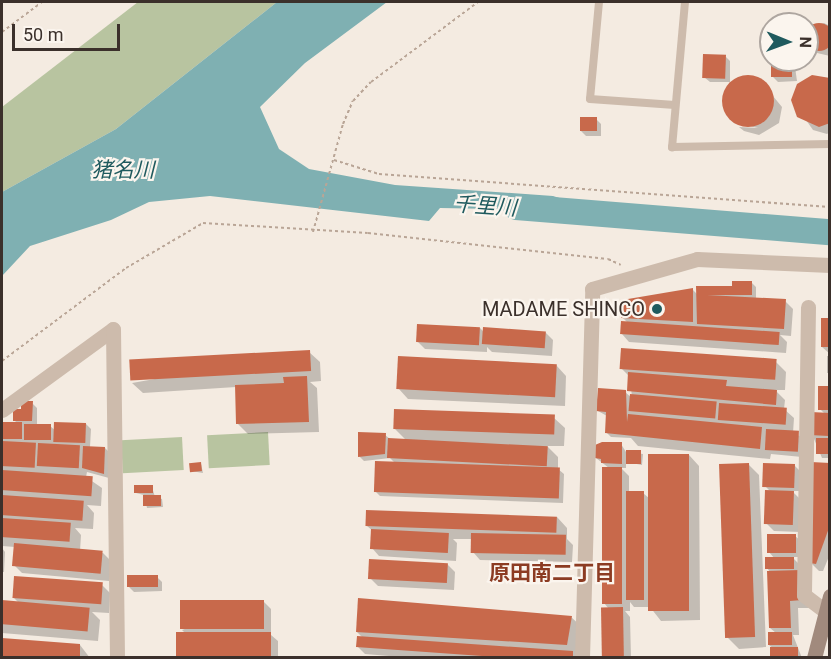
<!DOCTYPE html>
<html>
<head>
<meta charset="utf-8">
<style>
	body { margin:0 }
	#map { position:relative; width:831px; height:659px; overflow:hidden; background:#f4ebe1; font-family:Roboto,"Noto Sans JP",sans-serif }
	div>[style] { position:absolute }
	.green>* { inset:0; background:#b8c4a0; transform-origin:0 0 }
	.water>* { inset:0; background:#7fb0b2 }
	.shadow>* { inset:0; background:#0003; transform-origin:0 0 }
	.river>* { height:26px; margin:-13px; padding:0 13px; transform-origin:13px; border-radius:13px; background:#7fb0b2 }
	.building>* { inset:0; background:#c8694b; transform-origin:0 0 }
	.round { border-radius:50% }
	.path>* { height:2px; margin-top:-1px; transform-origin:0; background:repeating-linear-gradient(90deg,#b9a596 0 3px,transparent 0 6px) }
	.lane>* { height:8px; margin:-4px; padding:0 4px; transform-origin:4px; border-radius:4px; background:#cdbbac }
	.street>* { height:15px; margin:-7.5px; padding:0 7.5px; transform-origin:7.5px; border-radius:7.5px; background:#cdbbac }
	.secondary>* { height:15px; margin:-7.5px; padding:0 7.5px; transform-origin:7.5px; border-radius:7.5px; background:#a18a7d }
	.dots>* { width:16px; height:16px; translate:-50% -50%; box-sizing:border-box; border:3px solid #fbf5ee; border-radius:50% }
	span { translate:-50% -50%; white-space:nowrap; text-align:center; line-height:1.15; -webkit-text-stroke:4.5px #fbf5ee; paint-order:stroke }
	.poi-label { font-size:20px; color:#3b302b }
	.right { translate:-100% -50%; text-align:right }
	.water-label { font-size:21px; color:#1f5a5e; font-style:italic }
	.neighbourhood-label { font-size:21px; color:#8c3b22; font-weight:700 }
	.frame { position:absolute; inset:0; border:3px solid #3b302b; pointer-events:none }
	.north { position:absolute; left:759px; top:12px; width:60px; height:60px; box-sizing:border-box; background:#fbf5ee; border:2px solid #aea6a0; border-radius:50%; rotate:91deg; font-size:16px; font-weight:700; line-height:24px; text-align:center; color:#3b302b }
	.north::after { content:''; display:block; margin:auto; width:21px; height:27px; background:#1f5a5e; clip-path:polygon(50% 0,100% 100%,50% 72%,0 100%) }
	.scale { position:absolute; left:12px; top:24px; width:108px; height:27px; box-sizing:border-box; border:3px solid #3b302b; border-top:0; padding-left:8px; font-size:18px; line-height:21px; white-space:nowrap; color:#3b302b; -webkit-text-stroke:4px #fbf5ee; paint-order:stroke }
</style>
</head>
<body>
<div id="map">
	<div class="green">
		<i style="clip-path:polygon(138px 2px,277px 2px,116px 129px,2px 192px,2px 107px)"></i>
		<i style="left:268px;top:432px;width:33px;height:61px;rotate:87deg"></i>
		<i style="left:182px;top:437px;width:33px;height:61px;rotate:87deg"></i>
	</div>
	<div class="water">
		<i style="clip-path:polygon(277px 2px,387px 2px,305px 63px,260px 107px,279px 149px,309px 169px,395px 185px,553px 196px,600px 211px,440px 208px,429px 221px,210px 196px,149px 202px,111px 220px,30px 246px,2px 276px,2px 192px,116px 129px)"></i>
	</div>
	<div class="shadow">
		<i style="clip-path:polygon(824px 23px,830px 26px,830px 56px,817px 53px,807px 35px,811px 27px)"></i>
		<i style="clip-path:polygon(725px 56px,730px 61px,730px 82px,710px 82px,704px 77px)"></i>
		<i style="clip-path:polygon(773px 60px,794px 60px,797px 81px,778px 82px,773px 77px)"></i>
		<i style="clip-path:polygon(743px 77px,759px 79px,782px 107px,779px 123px,759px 135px,744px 131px,739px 127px,758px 128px,735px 122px,725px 110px,729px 86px)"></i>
		<i style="clip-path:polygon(830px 80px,830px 132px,827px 134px,813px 130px,792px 100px)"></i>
		<i style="clip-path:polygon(596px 119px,601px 124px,601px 136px,586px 136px,581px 131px)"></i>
		<i style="clip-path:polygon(751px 282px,756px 287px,756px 299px,785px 301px,793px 309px,791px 336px,780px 335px,787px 342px,786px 353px,629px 342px,622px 334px,628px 323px,622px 317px,693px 290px,698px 295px)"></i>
		<i style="clip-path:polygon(830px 320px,830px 354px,822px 347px)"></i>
		<i style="clip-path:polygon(480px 328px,485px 333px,545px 332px,553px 340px,552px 356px,492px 352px,487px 347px,487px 352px,425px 349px,417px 341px)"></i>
		<i style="clip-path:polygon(309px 352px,320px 362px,321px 381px,310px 382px,317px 388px,319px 432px,248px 434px,238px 424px,236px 387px,143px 393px,132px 383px)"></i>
		<i style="left:827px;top:356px;width:3px;height:17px"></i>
		<i style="clip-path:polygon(776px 362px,786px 372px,785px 390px,775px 390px,785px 400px,784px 409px,794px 418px,793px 433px,804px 438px,802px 457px,771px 454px,770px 459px,638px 446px,631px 438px,611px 437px,606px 432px,607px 416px,598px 411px,625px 392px,632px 398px,630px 377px,621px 368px)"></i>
		<i style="clip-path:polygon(556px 365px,566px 376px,565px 406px,408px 399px,398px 388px)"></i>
		<i style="clip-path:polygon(830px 387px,830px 458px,822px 458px,812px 434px,825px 414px,820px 409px)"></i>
		<i style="clip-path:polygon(32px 403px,37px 408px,37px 426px,50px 426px,56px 431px,86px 424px,91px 429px,90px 447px,105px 448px,110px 453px,109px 478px,87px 472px,86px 477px,102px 488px,101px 506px,87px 505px,94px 513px,93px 529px,75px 528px,81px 535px,80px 551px,103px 553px,110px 560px,109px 581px,22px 573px,14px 565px,15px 547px,2px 546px,2px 423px,18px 424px,14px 420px)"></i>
		<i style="clip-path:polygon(554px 418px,565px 428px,564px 446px,547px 446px,558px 457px,558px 469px,564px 474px,563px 503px,380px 496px,375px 491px,395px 463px,390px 458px,364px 461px,359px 456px,385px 435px,390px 439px,406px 440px,395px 429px)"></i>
		<i style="clip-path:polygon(621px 444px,626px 452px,643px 454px,642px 465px,626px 462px,626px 468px,621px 468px,629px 476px,629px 492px,643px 493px,650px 499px,689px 455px,699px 466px,700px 620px,661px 621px,650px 607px,634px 607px,630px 602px,630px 611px,625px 611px,630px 617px,631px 658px,603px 658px,609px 609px,604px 603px,609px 468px,596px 458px)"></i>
		<i style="clip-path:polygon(201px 464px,203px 473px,191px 471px)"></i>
		<i style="clip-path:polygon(748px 464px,759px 475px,766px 647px,739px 649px,728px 638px)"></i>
		<i style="clip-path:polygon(830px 464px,830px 554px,823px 571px,819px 571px,811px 563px)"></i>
		<i style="clip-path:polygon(794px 465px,799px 470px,799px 491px,792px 491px,801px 500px,800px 532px,774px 531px,766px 523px,771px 492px,765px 486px)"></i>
		<i style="clip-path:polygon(152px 487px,155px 497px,162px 499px,163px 507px,147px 508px,144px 495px,136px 493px)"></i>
		<i style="clip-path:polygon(557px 517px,567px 528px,567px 539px,573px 545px,572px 562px,480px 560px,473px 552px,473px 539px,453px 539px,457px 543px,456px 561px,379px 556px,372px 548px,373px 531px,367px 526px)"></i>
		<i style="clip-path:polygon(795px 536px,801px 541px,801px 557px,792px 557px,799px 564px,809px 608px,798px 608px,799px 635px,793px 635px,802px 658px,771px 658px,774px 649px,769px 645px,776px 633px,770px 628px,771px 573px,767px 568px,775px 559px,769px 552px)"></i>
		<i style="clip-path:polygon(2px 548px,5px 552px,4px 572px,2px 572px)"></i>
		<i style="clip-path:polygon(447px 564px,455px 572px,454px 590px,378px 586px,370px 578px)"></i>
		<i style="clip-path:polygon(157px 577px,162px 582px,162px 591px,134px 592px,129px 587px)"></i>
		<i style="clip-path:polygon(2px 584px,2px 602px,19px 603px,14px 598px,102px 585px,110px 593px,109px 613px,92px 612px,100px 620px,98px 641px,2px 633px)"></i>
		<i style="clip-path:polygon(263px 601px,271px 609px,271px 635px,278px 641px,278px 658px,178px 658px,186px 634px,182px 630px)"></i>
		<i style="clip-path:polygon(571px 617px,582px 627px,578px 658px,413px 658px,365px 654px,357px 646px,363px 638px,357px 632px)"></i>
		<i style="clip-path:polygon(2px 639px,80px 645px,90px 658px,2px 658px)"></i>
	</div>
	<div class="river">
		<i style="left:516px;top:207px;width:315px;rotate:4.6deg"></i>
	</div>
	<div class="building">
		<i class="round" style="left:805px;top:23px;width:28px;height:28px"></i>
		<i style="left:703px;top:54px;width:23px;height:24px;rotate:2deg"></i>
		<i style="left:771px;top:60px;width:21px;height:17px"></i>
		<i class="round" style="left:722px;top:75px;width:52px;height:52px"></i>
		<i style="clip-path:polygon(812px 75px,830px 78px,830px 123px,819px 127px,797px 117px,791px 100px,797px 84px)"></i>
		<i style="left:580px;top:117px;width:17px;height:14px"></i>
		<i style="clip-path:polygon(732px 281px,752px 281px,752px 295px,707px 295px,786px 299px,784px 329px,697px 324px,696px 286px,732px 286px)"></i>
		<i style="clip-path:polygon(693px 288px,693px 322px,621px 318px,622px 300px)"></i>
		<i style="left:821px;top:318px;width:9px;height:29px"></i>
		<i style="left:621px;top:321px;width:159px;height:13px;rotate:4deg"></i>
		<i style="left:417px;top:324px;width:63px;height:18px;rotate:3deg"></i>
		<i style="left:483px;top:327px;width:63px;height:17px;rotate:4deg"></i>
		<i style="left:621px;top:348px;width:156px;height:21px;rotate:4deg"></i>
		<i style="left:310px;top:350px;width:21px;height:181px;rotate:87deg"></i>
		<i style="left:398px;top:356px;width:159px;height:33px;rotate:3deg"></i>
		<i style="clip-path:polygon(628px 372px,727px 380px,726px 386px,777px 390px,776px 405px,627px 391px)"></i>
		<i style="clip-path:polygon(307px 376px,309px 422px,236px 424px,235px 385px,284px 383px,283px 377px)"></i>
		<i style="left:818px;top:386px;width:12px;height:24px"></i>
		<i style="clip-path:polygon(598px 388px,626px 390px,627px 422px,628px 414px,762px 427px,760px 449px,605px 433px,606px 412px,596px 411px)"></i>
		<i style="left:630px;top:394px;width:87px;height:17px;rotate:5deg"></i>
		<i style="clip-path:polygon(21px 401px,33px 401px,32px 421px,13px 421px,13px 409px,21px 409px)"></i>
		<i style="left:719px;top:403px;width:68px;height:17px;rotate:4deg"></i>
		<i style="left:394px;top:409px;width:161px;height:20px;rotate:2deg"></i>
		<i style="left:811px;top:412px;width:19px;height:23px;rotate:3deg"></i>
		<i style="left:2px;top:422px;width:20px;height:17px"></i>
		<i style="left:54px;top:422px;width:32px;height:20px;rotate:2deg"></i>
		<i style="left:24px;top:424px;width:27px;height:16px"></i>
		<i style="left:766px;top:429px;width:33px;height:21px;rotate:3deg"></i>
		<i style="clip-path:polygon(358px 432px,386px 433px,385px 454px,358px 457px)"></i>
		<i style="left:388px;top:438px;width:160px;height:20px;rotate:3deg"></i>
		<i style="left:816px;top:438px;width:14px;height:16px"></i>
		<i style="left:2px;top:441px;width:34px;height:25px;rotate:3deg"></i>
		<i style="clip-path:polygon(602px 442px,622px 442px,622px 464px,601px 463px,601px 459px,595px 458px,595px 445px)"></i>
		<i style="left:38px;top:443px;width:42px;height:23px;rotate:3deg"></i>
		<i style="clip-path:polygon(83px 446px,105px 447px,104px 474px,82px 468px)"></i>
		<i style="left:626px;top:450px;width:15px;height:14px"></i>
		<i style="left:648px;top:454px;width:41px;height:157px"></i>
		<i style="left:375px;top:461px;width:185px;height:31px;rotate:2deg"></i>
		<i style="left:201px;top:462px;width:9px;height:12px;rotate:84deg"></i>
		<i style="clip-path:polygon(811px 462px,830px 463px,830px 525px,816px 564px,810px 563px)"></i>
		<i style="left:749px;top:463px;width:174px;height:30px;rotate:88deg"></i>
		<i style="left:763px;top:463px;width:32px;height:24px;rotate:2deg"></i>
		<i style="left:602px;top:467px;width:20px;height:137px"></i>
		<i style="left:2px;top:470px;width:91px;height:20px;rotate:4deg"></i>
		<i style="left:153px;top:485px;width:8px;height:19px;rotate:90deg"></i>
		<i style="left:765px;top:490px;width:29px;height:34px;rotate:2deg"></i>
		<i style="left:626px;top:491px;width:18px;height:109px"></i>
		<i style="left:2px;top:495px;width:82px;height:20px;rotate:4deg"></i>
		<i style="left:161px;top:495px;width:11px;height:18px;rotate:90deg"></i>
		<i style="left:366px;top:510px;width:191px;height:16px;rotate:2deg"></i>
		<i style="left:2px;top:518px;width:69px;height:19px;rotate:4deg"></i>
		<i style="left:371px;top:529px;width:78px;height:20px;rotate:3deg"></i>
		<i style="left:471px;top:533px;width:95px;height:20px;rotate:1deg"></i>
		<i style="left:796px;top:534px;width:19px;height:29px;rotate:90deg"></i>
		<i style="left:14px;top:543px;width:89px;height:23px;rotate:5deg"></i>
		<i style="left:765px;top:557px;width:29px;height:12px"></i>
		<i style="left:369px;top:559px;width:79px;height:20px;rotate:3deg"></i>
		<i style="clip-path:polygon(801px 570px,802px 600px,790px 601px,791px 628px,769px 628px,767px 571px)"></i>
		<i style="left:158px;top:575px;width:12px;height:31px;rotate:90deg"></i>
		<i style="left:14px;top:576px;width:89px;height:22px;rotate:4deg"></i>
		<i style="clip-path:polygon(358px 598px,572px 616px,567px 645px,356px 632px)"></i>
		<i style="left:2px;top:600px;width:88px;height:24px;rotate:5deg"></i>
		<i style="left:264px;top:600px;width:29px;height:84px;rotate:90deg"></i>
		<i style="left:623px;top:607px;width:51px;height:22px;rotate:89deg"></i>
		<i style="left:271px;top:632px;width:26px;height:95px;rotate:90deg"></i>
		<i style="left:768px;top:632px;width:24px;height:13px"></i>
		<i style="clip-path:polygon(357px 636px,573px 651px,573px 658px,510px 658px,356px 647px)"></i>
		<i style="clip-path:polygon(2px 638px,80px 644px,80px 658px,2px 658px)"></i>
		<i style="left:798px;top:647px;width:11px;height:28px;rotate:90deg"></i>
	</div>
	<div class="path">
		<i style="left:2px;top:32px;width:50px;rotate:-36.9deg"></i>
		<i style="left:334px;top:160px;width:47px;rotate:17.3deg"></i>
		<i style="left:379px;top:174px;width:452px;rotate:4.2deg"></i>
		<i style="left:313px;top:232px;width:112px;rotate:-74.5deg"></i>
		<i style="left:343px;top:124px;width:25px;rotate:-67deg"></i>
		<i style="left:353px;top:101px;width:26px;rotate:-47deg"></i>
		<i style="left:371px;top:82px;width:134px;rotate:-36.8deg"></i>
		<i style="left:2px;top:361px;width:155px;rotate:-36.9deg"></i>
		<i style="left:126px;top:268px;width:89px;rotate:-30.3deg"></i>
		<i style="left:203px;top:223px;width:165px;rotate:3.5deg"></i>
		<i style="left:368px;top:233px;width:241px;rotate:6.2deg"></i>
		<i style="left:608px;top:259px;width:14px;rotate:25deg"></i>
	</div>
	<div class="lane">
		<i style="left:599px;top:2px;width:97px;rotate:95.3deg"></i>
		<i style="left:590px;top:99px;width:85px;rotate:4deg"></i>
		<i style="left:685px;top:2px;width:146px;rotate:95.1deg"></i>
		<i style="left:672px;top:147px;width:158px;rotate:-1.1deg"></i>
	</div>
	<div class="street">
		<i style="left:808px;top:307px;width:288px;rotate:90.8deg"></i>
		<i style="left:804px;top:595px;width:26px;rotate:37deg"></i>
		<i style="left:2px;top:410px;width:137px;rotate:-36.1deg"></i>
		<i style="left:113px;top:329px;width:329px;rotate:89.3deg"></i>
		<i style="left:582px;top:658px;width:369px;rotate:-88.4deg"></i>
		<i style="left:592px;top:289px;width:109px;rotate:-15.9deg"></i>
		<i style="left:697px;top:259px;width:133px;rotate:2.6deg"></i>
	</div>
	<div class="secondary">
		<i style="left:814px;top:658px;width:64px;rotate:-75.5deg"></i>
	</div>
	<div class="dots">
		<i style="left:657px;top:309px;background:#1f5a5e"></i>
	</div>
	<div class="poi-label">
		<span class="right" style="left:645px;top:309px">MADAME SHINCO</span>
	</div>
	<div class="water-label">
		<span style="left:123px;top:170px">猪名川</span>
		<span style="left:485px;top:206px;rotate:4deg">千里川</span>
	</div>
	<div class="neighbourhood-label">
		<span style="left:552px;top:573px">原田南二丁目</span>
	</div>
	<div class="frame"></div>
	<div class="north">N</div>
	<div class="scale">50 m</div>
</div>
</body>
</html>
